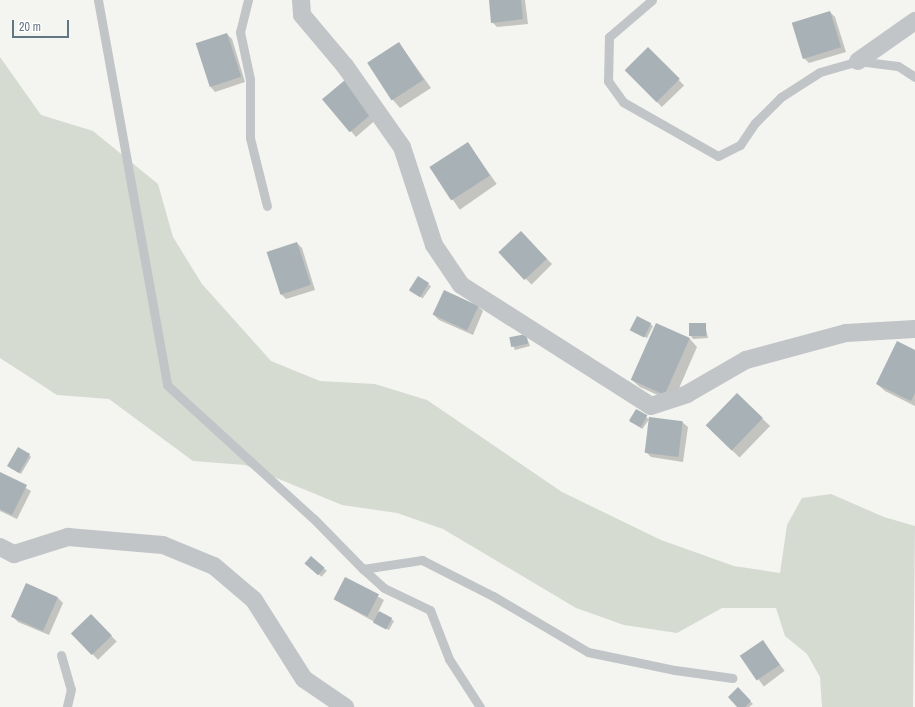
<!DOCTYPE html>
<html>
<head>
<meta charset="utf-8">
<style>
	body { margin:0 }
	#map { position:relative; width:915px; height:707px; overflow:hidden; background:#f4f4f0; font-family:"Archivo Narrow",sans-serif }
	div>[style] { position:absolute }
	.green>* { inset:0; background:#d5dbd1 }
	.shadow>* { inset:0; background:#0003; transform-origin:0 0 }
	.building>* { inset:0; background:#a8b1b6; transform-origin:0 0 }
	.service>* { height:9px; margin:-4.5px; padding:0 4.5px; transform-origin:4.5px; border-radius:4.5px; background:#c1c5c8 }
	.minor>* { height:18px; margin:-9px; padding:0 9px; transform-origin:9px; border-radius:9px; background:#c1c5c8 }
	span { translate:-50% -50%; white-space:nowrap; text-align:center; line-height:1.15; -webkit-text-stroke:4px #fff; paint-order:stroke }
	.scale { position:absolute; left:12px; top:20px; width:57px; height:18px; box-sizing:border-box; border:2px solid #627582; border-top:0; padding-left:5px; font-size:12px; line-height:14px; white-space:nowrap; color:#627582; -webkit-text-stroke:3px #fff; paint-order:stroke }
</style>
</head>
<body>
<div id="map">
	<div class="green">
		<i style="clip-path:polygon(0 57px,41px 115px,93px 131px,158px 184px,173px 237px,202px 284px,271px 361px,320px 381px,375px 384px,427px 400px,562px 492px,661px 540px,734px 566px,780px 573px,787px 525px,802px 498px,831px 494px,884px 517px,915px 526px,913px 707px,822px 707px,820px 677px,807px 654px,785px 636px,776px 608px,722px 608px,677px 633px,624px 625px,576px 608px,443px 529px,397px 513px,342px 505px,245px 465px,193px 461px,109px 399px,57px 395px,0 358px)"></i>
	</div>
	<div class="shadow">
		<i style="clip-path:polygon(490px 0,525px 0,528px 24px,497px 27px,492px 22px)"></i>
		<i style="clip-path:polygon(830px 12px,835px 17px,846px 52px,809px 63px,804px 58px,793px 23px)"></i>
		<i style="clip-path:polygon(227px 34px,232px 39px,245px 82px,215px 92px,210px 86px)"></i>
		<i style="clip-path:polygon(399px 43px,431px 88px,400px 108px,393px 100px)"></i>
		<i style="left:648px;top:48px;width:52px;height:31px;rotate:46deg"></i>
		<i style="clip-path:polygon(324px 100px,378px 118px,356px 137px)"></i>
		<i style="left:468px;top:143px;width:50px;height:45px;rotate:55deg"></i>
		<i style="left:521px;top:233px;width:44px;height:29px;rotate:45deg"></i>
		<i style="clip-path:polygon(297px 243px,302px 248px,315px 290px,286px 299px,281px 294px)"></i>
		<i style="left:418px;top:277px;width:16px;height:15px;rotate:35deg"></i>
		<i style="clip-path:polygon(478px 306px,483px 311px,473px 335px,439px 320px,434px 315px)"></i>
		<i style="clip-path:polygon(638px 317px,653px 326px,647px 338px,634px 332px)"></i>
		<i style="clip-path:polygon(705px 324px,708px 338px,693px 339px,691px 336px)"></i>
		<i style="clip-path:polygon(656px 325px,690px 339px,697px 347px,673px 402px,640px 387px,632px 380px)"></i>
		<i style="clip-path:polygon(526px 335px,530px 346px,515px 350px,510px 339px)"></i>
		<i style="clip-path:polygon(915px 351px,915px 409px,915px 406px,885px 391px,877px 384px)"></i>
		<i style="left:737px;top:394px;width:46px;height:44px;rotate:44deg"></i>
		<i style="left:636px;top:410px;width:16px;height:12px;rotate:35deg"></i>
		<i style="clip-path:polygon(682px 422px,688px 427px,683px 462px,651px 457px,646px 452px)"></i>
		<i style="clip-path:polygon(29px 455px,31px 457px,21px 474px,10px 468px)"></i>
		<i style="clip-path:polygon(0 473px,31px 491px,17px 519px,0 511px)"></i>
		<i style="left:311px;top:557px;width:21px;height:8px;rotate:41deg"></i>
		<i style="clip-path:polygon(346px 578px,384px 600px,378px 612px,394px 621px,389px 630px,335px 600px)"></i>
		<i style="clip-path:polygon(58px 598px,63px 603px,49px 635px,18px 622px,13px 617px)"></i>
		<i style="left:91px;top:615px;width:37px;height:26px;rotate:46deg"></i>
		<i style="left:763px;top:642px;width:36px;height:26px;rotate:53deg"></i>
		<i style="clip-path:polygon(738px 689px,753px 704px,749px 707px,739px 707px)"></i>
	</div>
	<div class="building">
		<i style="clip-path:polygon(489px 0,521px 0,523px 19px,491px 23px)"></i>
		<i style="left:830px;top:11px;width:38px;height:40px;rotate:73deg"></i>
		<i style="left:227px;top:33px;width:46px;height:33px;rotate:72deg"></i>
		<i style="left:399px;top:42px;width:45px;height:38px;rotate:57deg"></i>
		<i style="left:648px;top:47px;width:45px;height:33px;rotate:45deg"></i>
		<i style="left:345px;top:80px;width:43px;height:30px;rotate:50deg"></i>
		<i style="left:468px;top:142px;width:40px;height:46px;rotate:57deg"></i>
		<i style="left:521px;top:231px;width:38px;height:31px;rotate:47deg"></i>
		<i style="left:297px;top:242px;width:45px;height:32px;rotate:72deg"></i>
		<i style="left:418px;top:276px;width:13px;height:17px;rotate:32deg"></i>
		<i style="left:444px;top:290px;width:38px;height:27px;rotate:25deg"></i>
		<i style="left:637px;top:316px;width:16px;height:16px;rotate:27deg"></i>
		<i style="left:656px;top:323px;width:37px;height:62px;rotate:24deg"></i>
		<i style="left:706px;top:323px;width:13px;height:17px;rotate:90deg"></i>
		<i style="left:526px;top:334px;width:10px;height:17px;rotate:79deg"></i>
		<i style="clip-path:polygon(897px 341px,915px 350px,915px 393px,911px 401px,876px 384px)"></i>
		<i style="left:737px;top:393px;width:36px;height:45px;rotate:44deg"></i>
		<i style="left:636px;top:409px;width:13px;height:14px;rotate:29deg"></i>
		<i style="left:649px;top:417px;width:34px;height:36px;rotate:7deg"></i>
		<i style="left:18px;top:447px;width:14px;height:22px;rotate:30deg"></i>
		<i style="clip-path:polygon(0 472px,27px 485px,12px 515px,0 509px)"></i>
		<i style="left:311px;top:556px;width:18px;height:10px;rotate:41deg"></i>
		<i style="left:345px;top:577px;width:38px;height:25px;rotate:27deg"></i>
		<i style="left:26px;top:583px;width:35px;height:37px;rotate:24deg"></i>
		<i style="left:379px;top:611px;width:15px;height:13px;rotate:28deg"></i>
		<i style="left:91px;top:614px;width:30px;height:28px;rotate:46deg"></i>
		<i style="left:763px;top:640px;width:30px;height:28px;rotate:56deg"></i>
		<i style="clip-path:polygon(738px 687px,751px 701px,745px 707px,737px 707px,728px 697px)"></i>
	</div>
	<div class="service">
		<i style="left:98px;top:0;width:391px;rotate:79.8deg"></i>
		<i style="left:167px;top:385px;width:199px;rotate:42.4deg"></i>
		<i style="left:314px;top:519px;width:70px;rotate:45.6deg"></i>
		<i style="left:363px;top:569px;width:28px;rotate:42deg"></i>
		<i style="left:384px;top:588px;width:51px;rotate:25.6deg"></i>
		<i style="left:430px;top:610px;width:53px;rotate:68.8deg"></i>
		<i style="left:449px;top:659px;width:57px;rotate:57.1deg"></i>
		<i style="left:248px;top:0;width:33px;rotate:104deg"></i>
		<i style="left:240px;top:32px;width:48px;rotate:78deg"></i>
		<i style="left:250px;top:79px;width:59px;rotate:90deg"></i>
		<i style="left:250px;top:138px;width:70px;rotate:76deg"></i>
		<i style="left:652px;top:0;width:57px;rotate:139.3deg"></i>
		<i style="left:609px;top:37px;width:44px;rotate:91.3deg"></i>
		<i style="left:608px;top:81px;width:26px;rotate:54deg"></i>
		<i style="left:623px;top:102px;width:109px;rotate:29.6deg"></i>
		<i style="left:718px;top:156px;width:25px;rotate:-27deg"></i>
		<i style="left:740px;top:145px;width:27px;rotate:-56deg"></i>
		<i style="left:755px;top:123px;width:37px;rotate:-45deg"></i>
		<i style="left:781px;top:97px;width:46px;rotate:-32.7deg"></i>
		<i style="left:820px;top:72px;width:40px;rotate:-16deg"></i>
		<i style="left:858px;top:61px;width:40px;rotate:7.1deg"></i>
		<i style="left:898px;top:66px;width:20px;rotate:33deg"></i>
		<i style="left:363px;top:569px;width:60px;rotate:-8.7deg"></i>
		<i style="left:422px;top:560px;width:80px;rotate:26.9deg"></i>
		<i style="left:493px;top:596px;width:110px;rotate:30.5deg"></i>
		<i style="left:588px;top:652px;width:89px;rotate:11.7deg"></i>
		<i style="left:675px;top:670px;width:58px;rotate:8deg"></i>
		<i style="left:61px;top:655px;width:35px;rotate:74deg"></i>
		<i style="left:71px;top:689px;width:18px;rotate:103deg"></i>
	</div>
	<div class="minor">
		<i style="left:301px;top:0;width:15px;rotate:86deg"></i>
		<i style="left:302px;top:15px;width:67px;rotate:49.9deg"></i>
		<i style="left:345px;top:66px;width:99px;rotate:54.9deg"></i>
		<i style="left:402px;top:147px;width:103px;rotate:71.9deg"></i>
		<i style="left:434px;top:245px;width:48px;rotate:56deg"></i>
		<i style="left:461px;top:285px;width:225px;rotate:32.5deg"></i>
		<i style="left:651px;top:406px;width:38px;rotate:-18deg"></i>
		<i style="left:687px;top:394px;width:68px;rotate:-30deg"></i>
		<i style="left:746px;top:360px;width:104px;rotate:-15.1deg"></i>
		<i style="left:846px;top:333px;width:69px;rotate:-3.3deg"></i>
		<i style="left:858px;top:61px;width:70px;rotate:-35.1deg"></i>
		<i style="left:0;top:547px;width:16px;rotate:27deg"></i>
		<i style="left:14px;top:554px;width:57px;rotate:-17.5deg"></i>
		<i style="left:68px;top:537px;width:95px;rotate:4.8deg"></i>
		<i style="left:163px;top:545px;width:55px;rotate:22.4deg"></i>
		<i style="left:214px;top:566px;width:52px;rotate:40.4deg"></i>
		<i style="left:254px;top:600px;width:93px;rotate:57.7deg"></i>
		<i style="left:304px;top:679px;width:50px;rotate:34.3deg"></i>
	</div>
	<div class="scale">20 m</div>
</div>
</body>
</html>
